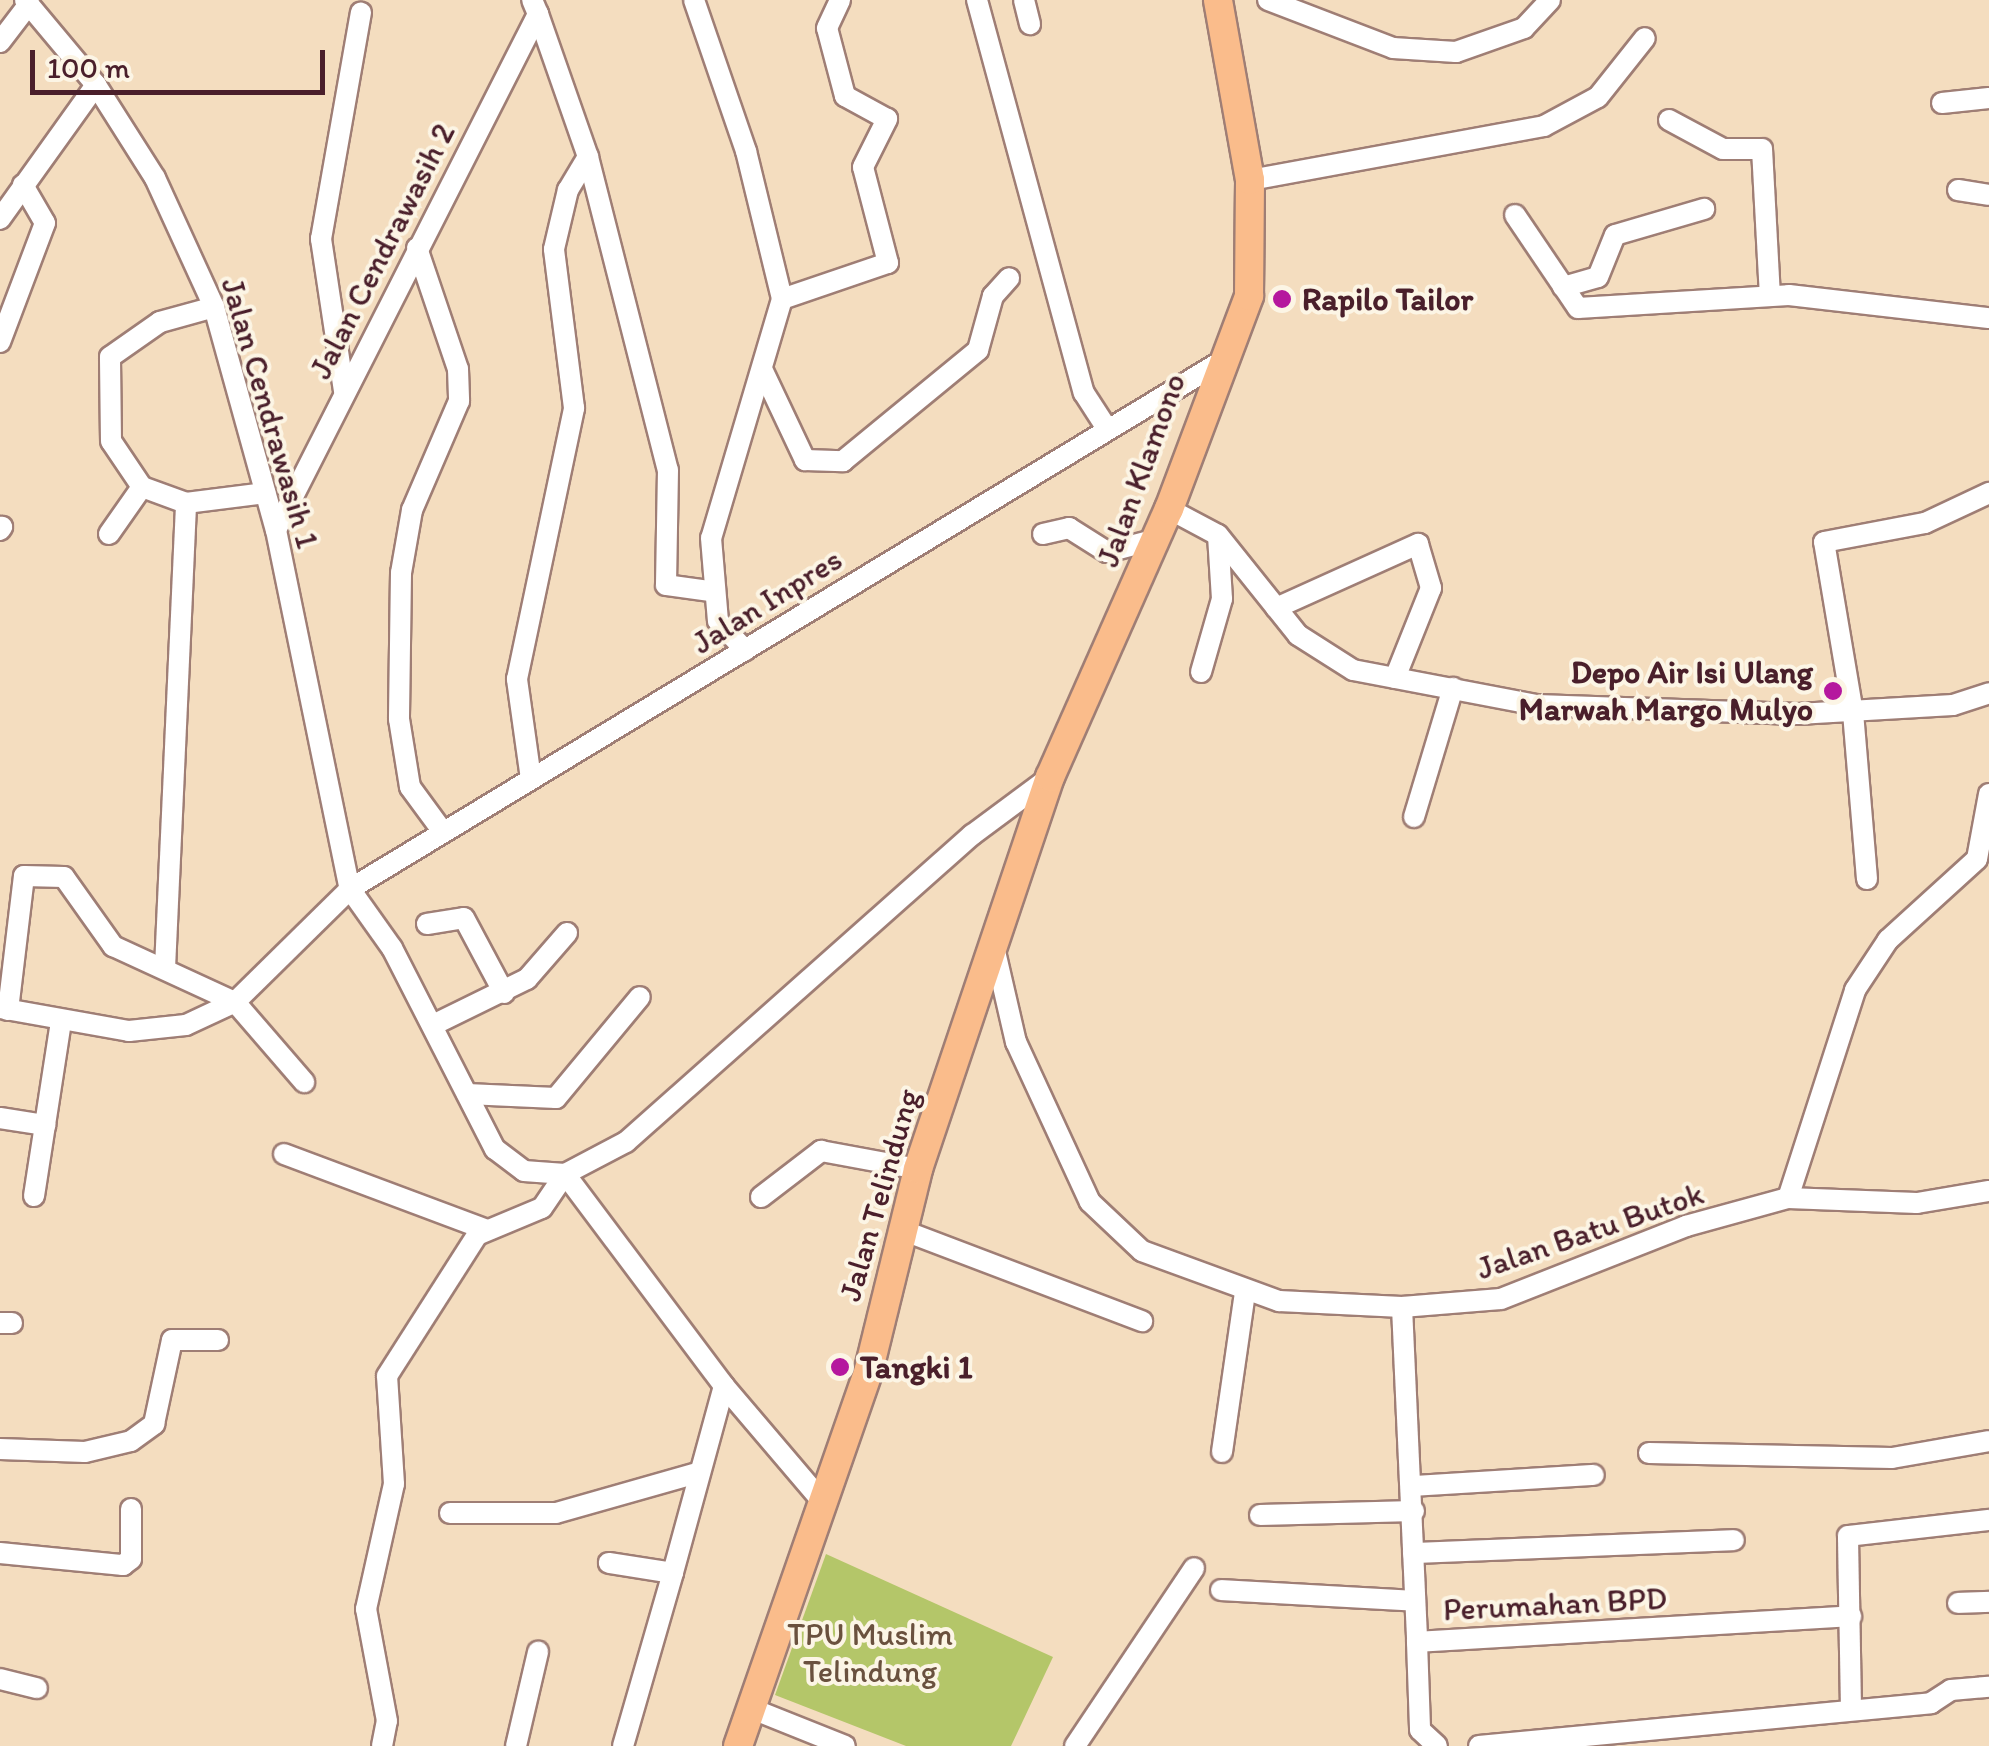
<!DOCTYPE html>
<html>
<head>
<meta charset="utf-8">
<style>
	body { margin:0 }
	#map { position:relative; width:1989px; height:1746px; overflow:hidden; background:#f4ddbf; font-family:Itim,sans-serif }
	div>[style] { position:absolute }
	.green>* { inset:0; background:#b4c669 }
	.roads { filter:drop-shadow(2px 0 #9f7e75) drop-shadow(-2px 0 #9f7e75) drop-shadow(0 2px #9f7e75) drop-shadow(0 -2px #9f7e75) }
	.minor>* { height:20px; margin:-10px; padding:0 10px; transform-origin:10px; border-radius:10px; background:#fff }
	.major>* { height:28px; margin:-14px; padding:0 14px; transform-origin:14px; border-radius:14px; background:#fabc8b }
	.dots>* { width:28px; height:28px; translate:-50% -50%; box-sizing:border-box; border:5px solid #fcf5e5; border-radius:50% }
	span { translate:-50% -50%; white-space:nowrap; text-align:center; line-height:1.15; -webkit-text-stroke:8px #fcf5e5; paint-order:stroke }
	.street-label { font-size:32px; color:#4a1f2b }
	.poi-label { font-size:32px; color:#4a1f2b; font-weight:700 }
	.left { translate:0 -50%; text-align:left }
	.right { translate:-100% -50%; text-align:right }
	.park-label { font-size:32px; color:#6a513e }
	.scale { position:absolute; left:30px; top:50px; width:295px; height:45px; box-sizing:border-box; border:5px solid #4a1f2b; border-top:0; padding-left:12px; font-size:30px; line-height:35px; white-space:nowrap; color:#4a1f2b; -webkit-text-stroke:8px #fcf5e5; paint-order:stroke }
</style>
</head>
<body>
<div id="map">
	<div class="green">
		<i style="clip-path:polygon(826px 1554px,1053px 1657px,1011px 1746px,906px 1746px,775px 1695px)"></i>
	</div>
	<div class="roads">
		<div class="minor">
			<i style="left:25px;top:0;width:111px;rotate:50.1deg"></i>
			<i style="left:96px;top:85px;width:110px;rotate:57.6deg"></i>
			<i style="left:155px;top:178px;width:142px;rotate:65.4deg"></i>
			<i style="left:214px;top:307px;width:231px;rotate:74.5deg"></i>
			<i style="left:276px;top:530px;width:367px;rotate:78.4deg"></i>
			<i style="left:350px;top:889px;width:72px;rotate:54.6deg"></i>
			<i style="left:392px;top:948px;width:226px;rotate:62.9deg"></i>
			<i style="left:495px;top:1149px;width:36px;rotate:37deg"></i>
			<i style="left:524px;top:1171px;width:41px;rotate:4.2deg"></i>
			<i style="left:565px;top:1174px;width:265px;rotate:53.1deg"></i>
			<i style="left:724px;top:1386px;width:194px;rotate:105.3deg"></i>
			<i style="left:673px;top:1573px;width:65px;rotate:-171.1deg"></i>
			<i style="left:694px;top:0;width:160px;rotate:71deg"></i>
			<i style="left:746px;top:151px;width:152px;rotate:76.3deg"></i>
			<i style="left:782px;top:299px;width:249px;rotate:106.5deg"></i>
			<i style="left:711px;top:538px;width:83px;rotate:85.2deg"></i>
			<i style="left:718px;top:621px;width:40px;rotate:47deg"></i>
			<i style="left:977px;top:0;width:407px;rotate:74.8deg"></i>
			<i style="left:1084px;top:393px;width:40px;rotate:57.1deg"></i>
			<i style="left:1024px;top:0;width:25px;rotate:76deg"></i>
			<i style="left:1268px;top:0;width:134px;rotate:21deg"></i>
			<i style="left:1393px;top:48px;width:63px;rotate:3.6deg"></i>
			<i style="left:1456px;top:52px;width:72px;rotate:-19.4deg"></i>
			<i style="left:1524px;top:28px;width:38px;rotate:-47deg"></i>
			<i style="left:538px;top:14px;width:151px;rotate:70.7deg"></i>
			<i style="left:588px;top:157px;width:323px;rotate:75.7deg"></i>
			<i style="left:668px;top:470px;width:115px;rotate:91deg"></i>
			<i style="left:666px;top:585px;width:44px;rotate:7.8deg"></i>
			<i style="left:0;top:42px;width:48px;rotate:-52.7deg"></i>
			<i style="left:1942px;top:103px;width:47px;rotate:-6.1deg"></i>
			<i style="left:1669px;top:120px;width:61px;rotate:28.2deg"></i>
			<i style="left:1723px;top:149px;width:39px"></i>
			<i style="left:1762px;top:149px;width:146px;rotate:86.9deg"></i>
			<i style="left:1250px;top:180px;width:299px;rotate:-10.4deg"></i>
			<i style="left:1544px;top:126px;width:61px;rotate:-28.2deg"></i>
			<i style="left:1598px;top:97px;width:75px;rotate:-51.5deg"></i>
			<i style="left:1958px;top:190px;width:31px;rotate:9deg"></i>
			<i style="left:1515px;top:215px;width:112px;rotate:55.9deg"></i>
			<i style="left:1578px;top:308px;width:211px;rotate:-3.5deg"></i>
			<i style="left:1789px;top:295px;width:201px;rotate:6.6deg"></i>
			<i style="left:0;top:219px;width:165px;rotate:-54.4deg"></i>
			<i style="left:417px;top:248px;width:128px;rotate:71.3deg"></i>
			<i style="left:458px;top:369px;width:32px;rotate:88deg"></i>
			<i style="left:459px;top:401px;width:119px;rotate:113.3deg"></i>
			<i style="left:412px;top:510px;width:64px;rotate:99.9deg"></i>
			<i style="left:401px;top:573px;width:146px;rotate:90.8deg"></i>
			<i style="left:399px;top:719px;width:69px;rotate:80.8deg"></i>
			<i style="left:410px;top:787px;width:56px;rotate:53.7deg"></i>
			<i style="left:1563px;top:287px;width:36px;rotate:-16deg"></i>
			<i style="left:1598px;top:277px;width:45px;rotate:-68deg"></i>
			<i style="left:1615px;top:235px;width:93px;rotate:-16.3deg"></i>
			<i style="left:782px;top:299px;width:112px;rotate:-18.8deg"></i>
			<i style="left:888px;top:263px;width:99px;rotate:-104.6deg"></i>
			<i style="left:863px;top:167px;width:54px;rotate:-63.4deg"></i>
			<i style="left:887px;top:119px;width:48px;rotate:-151.3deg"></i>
			<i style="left:845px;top:96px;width:70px;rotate:-104.8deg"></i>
			<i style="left:827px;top:28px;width:31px;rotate:-65deg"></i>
			<i style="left:0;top:342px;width:127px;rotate:-69.3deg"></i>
			<i style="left:45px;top:223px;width:44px;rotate:-120.1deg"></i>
			<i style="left:762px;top:369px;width:101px;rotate:64.7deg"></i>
			<i style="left:805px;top:460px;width:38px;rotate:2deg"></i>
			<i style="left:843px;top:461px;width:175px;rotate:-39.4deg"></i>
			<i style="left:978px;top:350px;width:56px;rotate:-74.5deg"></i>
			<i style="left:993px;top:296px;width:24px;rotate:-48deg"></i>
			<i style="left:344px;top:391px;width:154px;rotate:-98.6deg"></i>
			<i style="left:321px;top:239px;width:230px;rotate:-80deg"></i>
			<i style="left:186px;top:503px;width:47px;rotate:-160deg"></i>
			<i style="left:142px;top:487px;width:55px;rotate:-124deg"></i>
			<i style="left:111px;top:441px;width:84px;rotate:-90.7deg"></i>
			<i style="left:110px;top:357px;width:61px;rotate:-35deg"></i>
			<i style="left:160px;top:322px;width:56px;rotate:-15.5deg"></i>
			<i style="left:1169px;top:509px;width:55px;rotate:28deg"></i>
			<i style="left:1218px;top:535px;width:128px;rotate:51.3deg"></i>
			<i style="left:1298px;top:635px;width:65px;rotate:32.5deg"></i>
			<i style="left:1353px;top:670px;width:187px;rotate:10.8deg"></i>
			<i style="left:1537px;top:705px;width:261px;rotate:2deg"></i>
			<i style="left:1798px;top:714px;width:155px;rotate:-3.3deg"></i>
			<i style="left:1953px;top:705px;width:38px;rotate:-18deg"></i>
			<i style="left:0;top:530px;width:4px;rotate:-56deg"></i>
			<i style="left:276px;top:530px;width:579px;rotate:-63.08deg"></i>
			<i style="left:538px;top:14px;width:15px;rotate:-113deg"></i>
			<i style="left:109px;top:534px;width:57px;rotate:-54.9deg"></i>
			<i style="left:1043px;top:534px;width:27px;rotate:-13deg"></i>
			<i style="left:1069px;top:528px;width:45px;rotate:32.3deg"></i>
			<i style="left:1107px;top:552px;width:52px;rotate:-14.6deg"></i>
			<i style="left:1276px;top:608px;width:156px;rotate:-24.3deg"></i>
			<i style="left:1418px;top:544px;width:46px;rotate:73.5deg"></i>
			<i style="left:1431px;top:588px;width:97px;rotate:111.8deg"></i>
			<i style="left:1201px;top:672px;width:76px;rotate:-74deg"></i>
			<i style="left:1222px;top:599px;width:64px;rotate:-93.6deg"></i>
			<i style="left:531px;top:779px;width:101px;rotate:-98deg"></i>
			<i style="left:517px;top:679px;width:277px;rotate:-78.1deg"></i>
			<i style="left:574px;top:408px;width:160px;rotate:-97.2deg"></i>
			<i style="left:554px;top:249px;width:61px;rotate:-76.7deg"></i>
			<i style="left:568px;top:190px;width:39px;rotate:-59deg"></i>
			<i style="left:1414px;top:817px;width:135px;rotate:-73.2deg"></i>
			<i style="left:1867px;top:879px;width:167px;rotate:-94.8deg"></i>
			<i style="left:1853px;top:713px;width:173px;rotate:-99.6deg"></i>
			<i style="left:1824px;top:542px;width:103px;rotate:-10.7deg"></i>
			<i style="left:1925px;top:523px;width:71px;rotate:-25.1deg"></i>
			<i style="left:427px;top:924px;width:37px;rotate:-9deg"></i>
			<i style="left:464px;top:918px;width:85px;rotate:61.9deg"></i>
			<i style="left:994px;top:947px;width:98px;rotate:77deg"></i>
			<i style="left:1016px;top:1042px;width:176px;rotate:65.2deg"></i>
			<i style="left:1090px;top:1202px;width:71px;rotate:43.3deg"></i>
			<i style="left:1142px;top:1251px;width:146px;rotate:20.1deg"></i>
			<i style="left:1279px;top:1301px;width:123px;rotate:2.8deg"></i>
			<i style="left:1402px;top:1307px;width:99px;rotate:-4.6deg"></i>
			<i style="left:1501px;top:1299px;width:199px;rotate:-21.5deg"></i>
			<i style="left:1686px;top:1226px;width:106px;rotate:-15.4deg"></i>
			<i style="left:1788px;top:1198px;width:129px;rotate:2.2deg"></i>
			<i style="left:1917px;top:1203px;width:73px;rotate:-9.5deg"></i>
			<i style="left:165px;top:968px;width:465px;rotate:-87.4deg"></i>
			<i style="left:186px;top:503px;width:80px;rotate:-7.2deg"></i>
			<i style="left:0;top:1008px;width:131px;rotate:10.1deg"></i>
			<i style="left:129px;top:1031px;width:57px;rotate:-6deg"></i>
			<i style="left:186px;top:1025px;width:54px;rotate:-25.1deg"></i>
			<i style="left:235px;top:1002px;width:161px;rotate:-44.5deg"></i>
			<i style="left:350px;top:889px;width:1014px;rotate:-31.2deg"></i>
			<i style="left:8px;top:1010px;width:135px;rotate:-83.2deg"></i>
			<i style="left:24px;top:876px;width:40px;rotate:1.4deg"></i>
			<i style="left:64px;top:877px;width:85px;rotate:54.6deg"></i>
			<i style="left:113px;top:946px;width:134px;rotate:24.7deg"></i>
			<i style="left:235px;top:1002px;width:106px;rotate:49.2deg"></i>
			<i style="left:433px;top:1025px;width:105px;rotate:-26.1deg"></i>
			<i style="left:527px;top:979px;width:61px;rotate:-49deg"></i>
			<i style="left:467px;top:1094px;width:89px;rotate:2.6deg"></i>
			<i style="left:556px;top:1098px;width:131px;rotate:-50.3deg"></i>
			<i style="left:0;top:1118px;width:46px;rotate:8.8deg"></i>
			<i style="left:284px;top:1154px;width:215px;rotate:20.5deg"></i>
			<i style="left:34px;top:1196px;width:176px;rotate:-81.2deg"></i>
			<i style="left:761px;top:1197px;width:76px;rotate:-37.5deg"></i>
			<i style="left:821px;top:1151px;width:99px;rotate:10.5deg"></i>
			<i style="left:1788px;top:1198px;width:219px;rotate:-72.1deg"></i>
			<i style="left:1855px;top:990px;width:60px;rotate:-56.6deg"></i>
			<i style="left:1888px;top:940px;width:120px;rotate:-42.3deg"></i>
			<i style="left:1977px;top:859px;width:66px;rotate:-79.5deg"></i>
			<i style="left:902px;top:1230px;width:257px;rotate:20.8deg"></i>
			<i style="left:1402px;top:1307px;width:335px;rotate:87.4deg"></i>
			<i style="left:1417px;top:1642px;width:435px;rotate:-3.4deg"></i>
			<i style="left:0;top:1323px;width:12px"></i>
			<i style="left:724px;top:1386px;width:150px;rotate:49.6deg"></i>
			<i style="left:0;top:1449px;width:85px;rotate:2deg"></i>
			<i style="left:85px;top:1452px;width:47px;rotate:-13.4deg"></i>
			<i style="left:131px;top:1441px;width:29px;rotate:-36deg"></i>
			<i style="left:154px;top:1424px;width:86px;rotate:-77.9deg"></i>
			<i style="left:172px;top:1340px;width:46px"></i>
			<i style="left:1222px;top:1452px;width:162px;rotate:-81.8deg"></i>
			<i style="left:1649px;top:1453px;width:243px;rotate:1.2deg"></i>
			<i style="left:1892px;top:1458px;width:98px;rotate:-9.9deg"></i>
			<i style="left:1413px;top:1486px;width:181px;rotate:-3.5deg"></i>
			<i style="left:450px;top:1513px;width:106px"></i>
			<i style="left:556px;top:1513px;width:147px;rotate:-15.8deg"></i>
			<i style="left:1260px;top:1515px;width:154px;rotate:-1.5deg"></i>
			<i style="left:0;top:1553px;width:124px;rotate:5.6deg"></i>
			<i style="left:123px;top:1565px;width:10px;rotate:-37deg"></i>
			<i style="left:131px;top:1559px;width:50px;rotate:-90deg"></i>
			<i style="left:1413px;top:1553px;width:321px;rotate:-2.3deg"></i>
			<i style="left:1221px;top:1590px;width:194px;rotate:3.2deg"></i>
			<i style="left:1958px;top:1603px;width:31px;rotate:-2deg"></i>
			<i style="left:1417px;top:1642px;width:88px;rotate:88deg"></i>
			<i style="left:1420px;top:1730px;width:23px;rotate:43deg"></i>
			<i style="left:0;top:1679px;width:38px;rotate:14deg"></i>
			<i style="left:750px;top:1708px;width:102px;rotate:21.8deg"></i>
			<i style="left:1851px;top:1709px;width:173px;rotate:-91deg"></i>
			<i style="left:1848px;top:1536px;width:142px;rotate:-6.5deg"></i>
			<i style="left:382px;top:1746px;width:25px;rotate:-79deg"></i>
			<i style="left:387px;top:1721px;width:114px;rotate:-100.6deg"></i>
			<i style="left:366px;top:1609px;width:128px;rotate:-77.4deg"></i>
			<i style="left:394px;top:1484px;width:108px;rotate:-93.7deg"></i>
			<i style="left:387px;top:1376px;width:167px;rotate:-57.4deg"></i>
			<i style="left:477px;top:1235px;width:70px;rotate:-22.6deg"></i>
			<i style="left:542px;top:1208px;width:41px;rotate:-55.9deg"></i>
			<i style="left:565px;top:1174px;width:69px;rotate:-27.7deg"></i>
			<i style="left:626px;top:1142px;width:463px;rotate:-41.6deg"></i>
			<i style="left:972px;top:835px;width:97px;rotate:-36.6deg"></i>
			<i style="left:516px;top:1746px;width:97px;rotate:-76.8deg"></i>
			<i style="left:623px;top:1746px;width:180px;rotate:-73.9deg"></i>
			<i style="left:1075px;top:1746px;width:214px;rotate:-56.2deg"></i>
			<i style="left:1479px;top:1746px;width:454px;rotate:-5.4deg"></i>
			<i style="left:1931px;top:1703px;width:24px;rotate:-33deg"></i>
			<i style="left:1951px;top:1690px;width:38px;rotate:-5deg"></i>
		</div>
		<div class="major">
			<i style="left:738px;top:1746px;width:399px;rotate:-70.8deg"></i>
			<i style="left:869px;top:1369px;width:206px;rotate:-76.2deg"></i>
			<i style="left:918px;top:1169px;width:414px;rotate:-71.4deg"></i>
			<i style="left:1050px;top:777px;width:293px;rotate:-66.1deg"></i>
			<i style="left:1169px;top:509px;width:228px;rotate:-69.4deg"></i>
			<i style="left:1249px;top:296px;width:116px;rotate:-89.5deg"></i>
			<i style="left:1250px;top:180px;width:183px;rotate:-100.1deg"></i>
		</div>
	</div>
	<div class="dots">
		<i style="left:1282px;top:299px;background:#b5179e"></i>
		<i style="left:1833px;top:691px;background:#b5179e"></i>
		<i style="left:840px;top:1367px;background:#b5179e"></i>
	</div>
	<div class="street-label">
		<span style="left:382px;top:251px;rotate:-63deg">Jalan Cendrawasih 2</span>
		<span style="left:270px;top:413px;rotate:74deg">Jalan Cendrawasih 1</span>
		<span style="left:1141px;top:470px;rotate:-70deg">Jalan Klamono</span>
		<span style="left:767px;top:601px;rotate:-32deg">Jalan Inpres</span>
		<span style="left:879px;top:1195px;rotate:-74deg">Jalan Telindung</span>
		<span style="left:1590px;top:1231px;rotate:-19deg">Jalan Batu Butok</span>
		<span style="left:1555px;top:1604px;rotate:-3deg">Perumahan BPD</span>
	</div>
	<div class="poi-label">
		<span class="left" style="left:1302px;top:299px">Rapilo Tailor</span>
		<span class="right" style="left:1813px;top:691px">Depo Air Isi Ulang<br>Marwah Margo Mulyo</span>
		<span class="left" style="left:860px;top:1367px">Tangki 1</span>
	</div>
	<div class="park-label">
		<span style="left:870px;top:1653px">TPU Muslim<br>Telindung</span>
	</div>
	<div class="scale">100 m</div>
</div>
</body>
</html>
